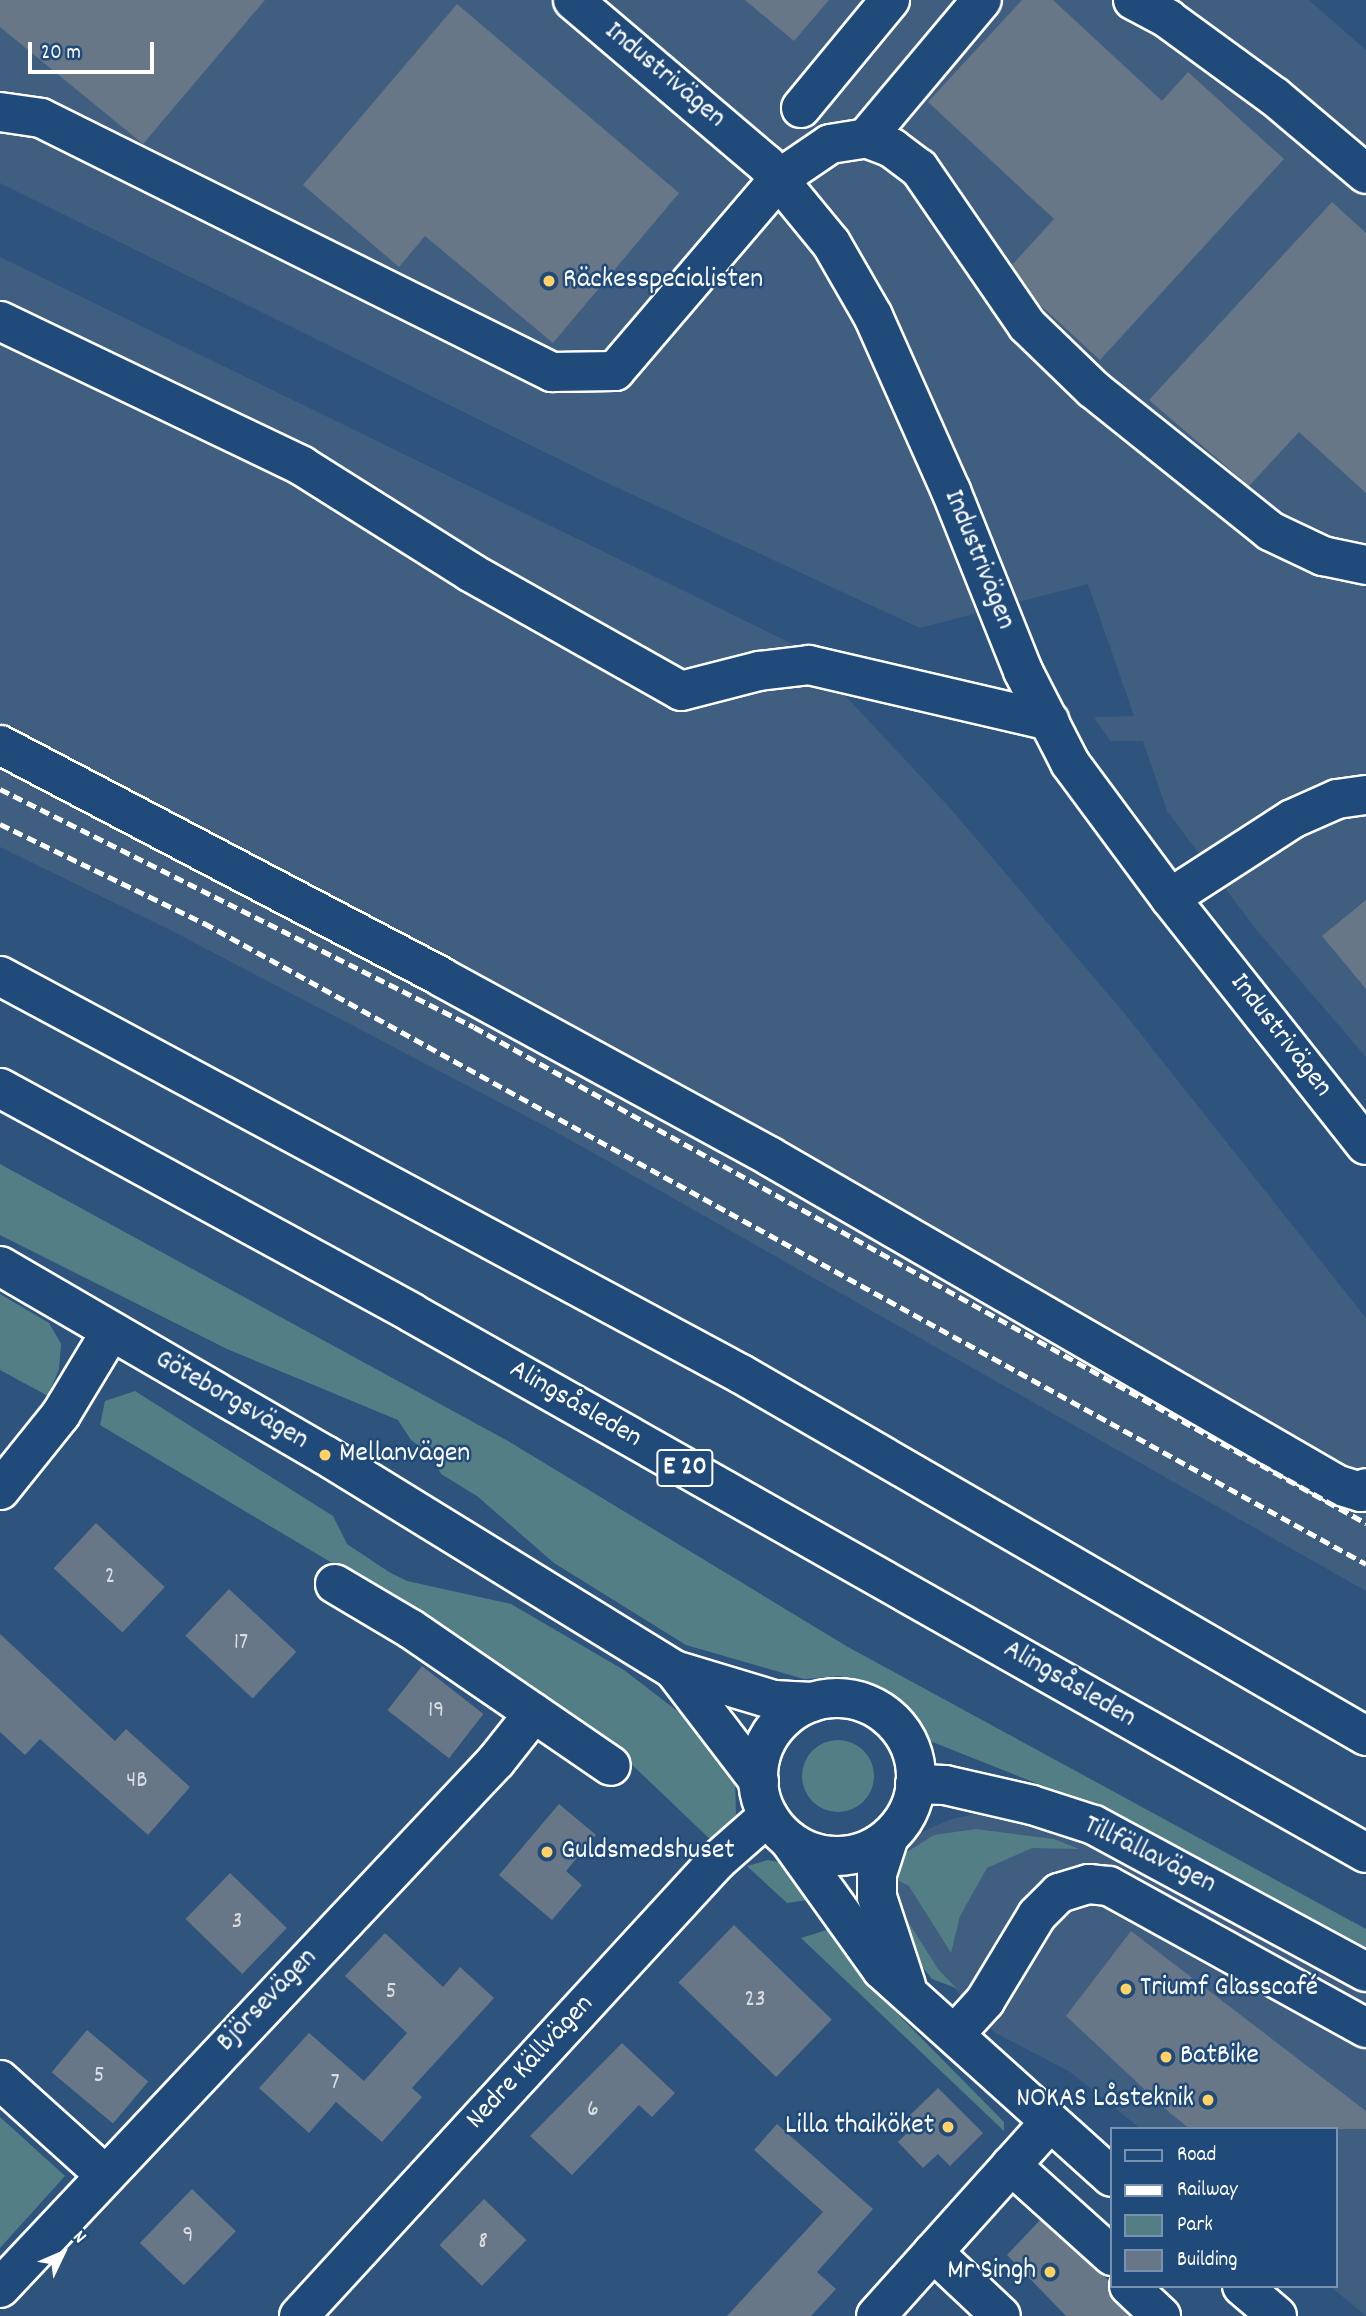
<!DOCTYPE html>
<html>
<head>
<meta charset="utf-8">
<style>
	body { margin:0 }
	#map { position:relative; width:1366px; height:2316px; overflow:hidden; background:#2e537d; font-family:Dekko,sans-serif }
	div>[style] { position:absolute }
	.built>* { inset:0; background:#3f5e80 }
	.green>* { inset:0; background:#547e86 }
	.round { border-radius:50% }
	.building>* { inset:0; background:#687787; transform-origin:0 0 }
	.roads { filter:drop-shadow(2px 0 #fff) drop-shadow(-2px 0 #fff) drop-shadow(0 2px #fff) drop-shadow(0 -2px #fff) }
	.minor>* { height:38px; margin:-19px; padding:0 19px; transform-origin:19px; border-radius:19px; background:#1f4a7a }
	.minor>.ring { margin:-19px; padding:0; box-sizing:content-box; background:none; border:38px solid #1f4a7a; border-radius:50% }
	.highway>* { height:38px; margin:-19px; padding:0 19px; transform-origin:19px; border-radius:19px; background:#1f4a7a }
	.rail>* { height:5px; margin-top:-2.5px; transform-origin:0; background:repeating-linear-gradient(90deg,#fff 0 10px,transparent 0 15px) }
	.dots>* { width:19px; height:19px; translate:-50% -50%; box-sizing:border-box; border:4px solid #1f4a7a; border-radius:50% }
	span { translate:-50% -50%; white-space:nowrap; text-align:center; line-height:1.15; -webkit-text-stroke:5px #1f4a7a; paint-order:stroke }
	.number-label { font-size:24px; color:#d9dde1 }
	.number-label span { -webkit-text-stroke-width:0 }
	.shield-label span { padding:2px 5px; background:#1f4a7a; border:2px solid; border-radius:5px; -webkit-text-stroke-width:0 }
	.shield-label { font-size:26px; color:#fff; font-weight:700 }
	.street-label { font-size:28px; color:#fff }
	.poi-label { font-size:28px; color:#fff }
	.left { translate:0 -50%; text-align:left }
	.right { translate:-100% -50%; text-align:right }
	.legend { position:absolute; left:1110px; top:2127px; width:228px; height:161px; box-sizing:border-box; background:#1f4a7a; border:2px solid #7992af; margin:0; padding:9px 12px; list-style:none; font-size:21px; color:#fff }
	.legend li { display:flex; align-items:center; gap:14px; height:35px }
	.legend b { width:35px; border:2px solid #7992af }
	.north { position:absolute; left:28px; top:2218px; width:70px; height:70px; -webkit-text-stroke:5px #1f4a7a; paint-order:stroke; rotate:46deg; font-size:19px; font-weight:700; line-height:28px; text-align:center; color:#fff }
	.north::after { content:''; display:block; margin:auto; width:24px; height:32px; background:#fff; clip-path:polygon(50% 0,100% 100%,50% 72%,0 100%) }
	.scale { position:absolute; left:28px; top:42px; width:126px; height:32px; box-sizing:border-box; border:4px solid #fff; border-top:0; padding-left:9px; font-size:21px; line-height:24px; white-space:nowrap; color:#fff; -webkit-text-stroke:5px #1f4a7a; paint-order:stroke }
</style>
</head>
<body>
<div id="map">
	<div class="built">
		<i style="clip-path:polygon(0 0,1309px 0,1366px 50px,1366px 1057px,1255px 928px,1167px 811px,1143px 741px,1110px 741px,1094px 717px,1134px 716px,1088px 584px,920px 628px,601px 480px,0 183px)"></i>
		<i style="clip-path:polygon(0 257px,801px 648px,950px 808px,1125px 1014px,1366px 1318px,1366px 1591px,558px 1133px,170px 930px,0 847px)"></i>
		<i style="clip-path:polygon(989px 1811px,1063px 1824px,1366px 1989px,1366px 2316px,1330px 2286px,1336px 2286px,1336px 2129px,1141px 2129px,1070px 2072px,994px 2032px,888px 1915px,886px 1873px,904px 1840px,951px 1819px)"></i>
	</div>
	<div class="green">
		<i style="clip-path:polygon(0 1164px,508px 1441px,848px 1647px,1366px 1929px,1366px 1954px,1124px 1818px,930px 1741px,884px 1690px,840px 1676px,804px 1679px,686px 1645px,554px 1563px,477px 1496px,441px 1474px,430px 1454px,411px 1440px,398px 1420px,227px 1349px,0 1235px)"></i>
		<i style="clip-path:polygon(0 1294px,49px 1323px,61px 1344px,59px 1369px,48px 1396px,0 1370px)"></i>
		<i style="clip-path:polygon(135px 1391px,333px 1516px,347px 1544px,389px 1572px,407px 1581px,511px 1604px,624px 1670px,698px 1727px,735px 1780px,736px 1814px,727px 1827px,712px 1841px,627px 1760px,450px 1633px,100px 1425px,105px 1401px)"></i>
		<i class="round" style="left:802px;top:1740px;width:72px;height:72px"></i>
		<i style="clip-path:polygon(976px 1829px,1054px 1839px,1079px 1849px,1032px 1848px,987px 1868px,960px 1916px,951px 1953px,909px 1886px,897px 1880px,900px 1864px,907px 1852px,934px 1835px)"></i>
		<i style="clip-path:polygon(768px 1860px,792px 1865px,815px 1899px,787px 1903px,747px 1866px)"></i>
		<i style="clip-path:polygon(907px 1920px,938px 1969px,956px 1988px,932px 1979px,916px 1959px,896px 1921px)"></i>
		<i style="clip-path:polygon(830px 1929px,868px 1984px,1004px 2122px,1004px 2131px,801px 1938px)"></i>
		<i style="clip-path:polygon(0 2117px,65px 2176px,0 2248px)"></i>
	</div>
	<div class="building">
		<i style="clip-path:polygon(0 0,265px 0,143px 144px,0 27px)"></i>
		<i style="clip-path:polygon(745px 0,829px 0,794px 41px)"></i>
		<i style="clip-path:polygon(1022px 0,1053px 0,1162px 101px,1188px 72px,1284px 159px,1100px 360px,1039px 304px,1012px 265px,1054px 219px,928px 102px)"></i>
		<i style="clip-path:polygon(457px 4px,679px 193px,553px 343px,425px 236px,399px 267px,303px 185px)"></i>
		<i style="clip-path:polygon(1332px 202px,1366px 233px,1366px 493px,1299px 432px,1249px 486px,1149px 400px)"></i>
		<i style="clip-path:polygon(1366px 900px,1366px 989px,1322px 936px)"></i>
		<i style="left:96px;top:1523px;width:94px;height:62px;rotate:43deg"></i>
		<i style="left:229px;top:1589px;width:92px;height:64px;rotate:43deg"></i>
		<i style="clip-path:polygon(0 1634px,115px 1741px,126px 1729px,190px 1787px,148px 1835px,40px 1739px,25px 1755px,0 1732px)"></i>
		<i style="left:422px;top:1666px;width:78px;height:56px;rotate:38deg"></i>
		<i style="clip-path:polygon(559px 1804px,596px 1835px,566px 1871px,582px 1885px,552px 1920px,499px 1875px)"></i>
		<i style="left:230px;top:1873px;width:79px;height:64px;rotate:44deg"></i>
		<i style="left:734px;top:1925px;width:136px;height:80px;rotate:44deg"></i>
		<i style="clip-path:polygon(1131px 1931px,1366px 2111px,1366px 2129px,1190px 2129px,1170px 2113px,1066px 2016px)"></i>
		<i style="clip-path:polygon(385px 1933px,443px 1987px,460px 1967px,494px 1998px,412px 2088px,422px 2097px,382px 2142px,336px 2102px,309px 2133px,259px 2088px,309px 2033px,364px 2081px,407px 2033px,345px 1976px)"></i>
		<i style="left:87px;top:2030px;width:80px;height:55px;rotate:40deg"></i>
		<i style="clip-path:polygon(622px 2043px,675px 2093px,652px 2117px,639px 2105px,572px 2175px,530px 2136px)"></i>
		<i style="clip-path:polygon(938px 2088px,983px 2133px,950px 2166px,938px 2154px,923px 2168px,898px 2142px,912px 2128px,905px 2120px)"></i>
		<i style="clip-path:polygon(777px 2124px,873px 2209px,817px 2272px,836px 2289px,811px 2316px,727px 2316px,823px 2212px,754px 2150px)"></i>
		<i style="left:192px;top:2189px;width:61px;height:75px;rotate:44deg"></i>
		<i style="left:484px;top:2199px;width:59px;height:64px;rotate:44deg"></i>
		<i style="clip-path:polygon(1040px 2220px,1108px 2280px,1108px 2293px,1129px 2316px,1066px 2316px,1007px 2255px)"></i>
	</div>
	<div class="roads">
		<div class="minor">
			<i style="left:573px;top:0;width:253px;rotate:40.4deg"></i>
			<i style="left:766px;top:164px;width:102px;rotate:50.6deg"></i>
			<i style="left:831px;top:243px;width:84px;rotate:60.1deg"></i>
			<i style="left:873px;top:316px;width:192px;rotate:66deg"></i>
			<i style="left:951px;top:491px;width:194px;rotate:68.2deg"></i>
			<i style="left:1023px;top:671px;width:103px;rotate:62.9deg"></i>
			<i style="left:1070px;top:763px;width:168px;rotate:53.5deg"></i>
			<i style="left:1170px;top:898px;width:315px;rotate:51.6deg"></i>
			<i style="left:1133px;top:0;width:40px;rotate:28deg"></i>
			<i style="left:1168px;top:19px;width:132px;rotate:36.1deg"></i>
			<i style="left:1275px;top:97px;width:119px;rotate:40.2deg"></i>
			<i style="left:801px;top:108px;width:140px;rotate:-50.5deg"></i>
			<i style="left:0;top:112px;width:41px;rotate:8.3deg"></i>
			<i style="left:41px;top:118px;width:571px;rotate:26.43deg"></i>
			<i style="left:552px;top:372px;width:63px;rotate:-0.9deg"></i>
			<i style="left:615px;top:371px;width:254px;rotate:-49.5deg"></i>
			<i style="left:780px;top:178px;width:60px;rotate:-34.2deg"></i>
			<i style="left:830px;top:144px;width:36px;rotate:-9deg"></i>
			<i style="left:866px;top:138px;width:28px;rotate:21deg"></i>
			<i style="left:892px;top:148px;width:34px;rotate:37deg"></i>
			<i style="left:919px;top:168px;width:191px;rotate:55.5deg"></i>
			<i style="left:1027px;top:325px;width:92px;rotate:44.1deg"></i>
			<i style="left:1093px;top:389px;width:227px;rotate:38.7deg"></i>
			<i style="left:1270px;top:531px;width:59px;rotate:25.3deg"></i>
			<i style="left:1323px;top:556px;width:44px;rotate:11.8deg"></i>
			<i style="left:866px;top:138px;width:180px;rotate:-50deg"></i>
			<i style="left:0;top:321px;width:335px;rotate:25.6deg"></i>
			<i style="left:302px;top:466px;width:199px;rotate:32.2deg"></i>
			<i style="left:470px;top:572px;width:242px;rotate:29.4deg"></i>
			<i style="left:681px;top:691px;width:81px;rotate:-14.4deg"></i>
			<i style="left:759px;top:671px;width:50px;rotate:-6.8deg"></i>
			<i style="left:809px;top:665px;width:247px;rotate:13.1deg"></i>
			<i style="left:0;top:745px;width:498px;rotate:27.7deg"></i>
			<i style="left:441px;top:977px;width:374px;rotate:28.6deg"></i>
			<i style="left:769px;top:1156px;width:657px;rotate:30.04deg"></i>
			<i style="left:1338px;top:1485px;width:24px;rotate:17deg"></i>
			<i style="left:1361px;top:1492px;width:6px;rotate:-39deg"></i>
			<i style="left:1170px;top:898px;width:145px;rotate:-32.9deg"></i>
			<i style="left:1292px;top:819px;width:49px;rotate:-24deg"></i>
			<i style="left:1337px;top:799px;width:29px;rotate:-8deg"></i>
			<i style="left:0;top:1266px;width:376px;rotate:30.2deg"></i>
			<i style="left:325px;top:1455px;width:410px;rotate:31.6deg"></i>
			<i style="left:674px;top:1670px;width:104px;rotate:16.7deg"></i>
			<i style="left:774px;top:1700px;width:38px;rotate:3deg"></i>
			<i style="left:0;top:1490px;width:97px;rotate:-51.2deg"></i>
			<i style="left:61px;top:1414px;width:97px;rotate:-58.9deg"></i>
			<i style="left:335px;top:1584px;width:88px;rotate:30.6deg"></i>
			<i style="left:411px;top:1629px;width:242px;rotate:34.4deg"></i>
			<i style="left:674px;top:1670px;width:140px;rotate:52.6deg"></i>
			<i class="ring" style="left:758px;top:1698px;width:120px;height:120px"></i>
			<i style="left:915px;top:1784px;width:30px;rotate:2deg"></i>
			<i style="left:945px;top:1785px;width:89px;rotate:12.9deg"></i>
			<i style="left:1032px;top:1805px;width:65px;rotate:17.9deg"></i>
			<i style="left:1094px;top:1825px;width:309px;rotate:28.4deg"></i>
			<i style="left:889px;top:1837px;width:38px;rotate:108deg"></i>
			<i style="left:877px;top:1873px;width:24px;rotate:90deg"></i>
			<i style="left:877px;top:1897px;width:93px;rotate:71.8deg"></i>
			<i style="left:789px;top:1840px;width:160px;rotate:54.4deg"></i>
			<i style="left:882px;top:1970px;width:309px;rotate:42deg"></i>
			<i style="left:955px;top:2034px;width:45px;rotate:-47.7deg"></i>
			<i style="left:985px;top:2001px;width:100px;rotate:-58.8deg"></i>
			<i style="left:1037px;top:1915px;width:31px;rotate:-45deg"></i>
			<i style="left:1059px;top:1893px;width:31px;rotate:-17deg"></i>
			<i style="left:1089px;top:1884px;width:20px;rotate:6deg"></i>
			<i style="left:1109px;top:1886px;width:294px;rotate:28.9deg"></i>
			<i style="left:0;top:2080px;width:139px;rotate:42.1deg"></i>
			<i style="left:1011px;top:2165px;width:136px;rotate:42deg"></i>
			<i style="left:933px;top:2252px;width:93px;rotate:43.3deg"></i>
			<i style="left:1129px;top:2286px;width:44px;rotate:43.2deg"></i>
			<i style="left:1242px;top:2286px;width:46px;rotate:40.6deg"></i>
			<i style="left:0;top:2288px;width:724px;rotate:-46.74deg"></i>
			<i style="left:496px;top:1761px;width:61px;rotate:-51.6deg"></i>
			<i style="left:299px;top:2316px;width:618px;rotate:-47.43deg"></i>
			<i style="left:717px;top:1861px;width:68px;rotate:-41.4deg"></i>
			<i style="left:876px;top:2316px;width:259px;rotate:-48.1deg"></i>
		</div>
		<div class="highway">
			<i style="left:0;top:976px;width:841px;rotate:28.24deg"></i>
			<i style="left:741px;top:1374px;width:722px;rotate:30.08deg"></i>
			<i style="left:0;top:1088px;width:469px;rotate:28.6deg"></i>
			<i style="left:412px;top:1313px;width:1096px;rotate:29.51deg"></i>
		</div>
	</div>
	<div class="rail">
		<i style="left:0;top:789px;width:530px;rotate:26.66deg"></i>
		<i style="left:474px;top:1027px;width:1021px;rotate:29.08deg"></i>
		<i style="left:0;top:824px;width:227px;rotate:25.9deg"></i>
		<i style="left:204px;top:923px;width:1327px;rotate:28.88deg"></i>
	</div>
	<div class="dots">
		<i style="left:549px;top:281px;background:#ffd166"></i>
		<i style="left:325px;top:1455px;background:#ffd166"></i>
		<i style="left:547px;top:1852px;background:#ffd166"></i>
		<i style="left:1126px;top:1989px;background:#ffd166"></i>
		<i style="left:1166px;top:2057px;background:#ffd166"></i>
		<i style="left:1208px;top:2100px;background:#ffd166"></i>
		<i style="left:948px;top:2127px;background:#ffd166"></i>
		<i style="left:1050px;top:2272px;background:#ffd166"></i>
	</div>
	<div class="number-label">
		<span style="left:110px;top:1578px">2</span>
		<span style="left:241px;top:1644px">17</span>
		<span style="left:436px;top:1712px">19</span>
		<span style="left:137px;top:1782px">4B</span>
		<span style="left:237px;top:1923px">3</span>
		<span style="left:391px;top:1993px">5</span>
		<span style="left:755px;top:2001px">23</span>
		<span style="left:99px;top:2077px">5</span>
		<span style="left:335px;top:2084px">7</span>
		<span style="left:593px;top:2111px">6</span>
		<span style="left:188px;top:2237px">9</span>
		<span style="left:483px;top:2243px">8</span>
	</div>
	<div class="shield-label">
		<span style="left:685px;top:1468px">E 20</span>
	</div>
	<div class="street-label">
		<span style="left:664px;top:76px;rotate:40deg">Industrivägen</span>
		<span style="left:978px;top:560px;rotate:68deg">Industrivägen</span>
		<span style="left:1280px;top:1036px;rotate:52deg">Industrivägen</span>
		<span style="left:231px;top:1401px;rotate:30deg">Göteborgsvägen</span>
		<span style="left:575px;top:1405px;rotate:30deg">Alingsåsleden</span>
		<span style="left:1069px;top:1685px;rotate:30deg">Alingsåsleden</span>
		<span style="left:1149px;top:1856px;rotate:26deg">Tillfällavägen</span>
		<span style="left:268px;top:2001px;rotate:-46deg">Björsevägen</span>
		<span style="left:531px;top:2063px;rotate:-47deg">Nedre Källvägen</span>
	</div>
	<div class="poi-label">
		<span class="left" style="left:563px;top:281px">Räckesspecialisten</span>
		<span class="left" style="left:339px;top:1455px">Mellanvägen</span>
		<span class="left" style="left:561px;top:1852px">Guldsmedshuset</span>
		<span class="left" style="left:1140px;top:1989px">Triumf Glasscafé</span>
		<span class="left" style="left:1180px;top:2057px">BatBike</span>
		<span class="right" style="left:1194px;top:2100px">NOKAS Låsteknik</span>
		<span class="right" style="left:934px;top:2127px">Lilla thaiköket</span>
		<span class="right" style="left:1036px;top:2272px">Mr Singh</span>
	</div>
	<ul class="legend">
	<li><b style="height:9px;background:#1f4a7a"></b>Road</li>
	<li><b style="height:9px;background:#fff"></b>Railway</li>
	<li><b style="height:19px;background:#547e86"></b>Park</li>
	<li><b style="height:19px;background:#687787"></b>Building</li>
	</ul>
	<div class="north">N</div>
	<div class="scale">20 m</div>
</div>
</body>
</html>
